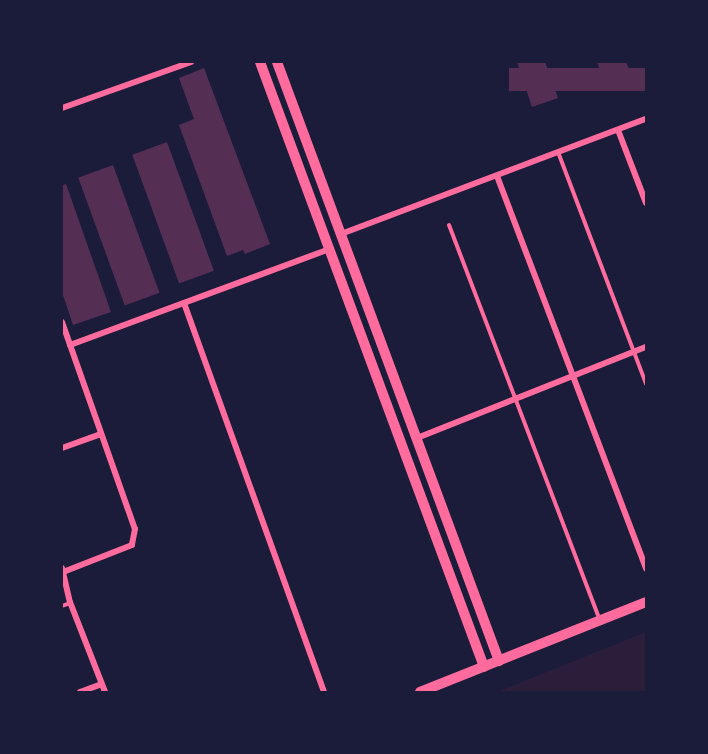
<!DOCTYPE html>
<html>
<head>
<meta charset="utf-8">
<style>
	body { margin:0 }
	#map { position:relative; width:708px; height:754px; overflow:hidden; background:#1b1b3a; font-family:"Sofia Sans Condensed",sans-serif }
	div>[style] { position:absolute }
	.green>* { inset:0; background:#2a1e3b }
	.building>* { inset:0; background:#542f53; transform-origin:0 0 }
	.service>* { height:4px; margin:-2px; padding:0 2px; transform-origin:2px; border-radius:2px; background:#ff6b9d }
	.minor>* { height:6px; margin:-3px; padding:0 3px; transform-origin:3px; border-radius:3px; background:#ff6b9d }
	.tertiary>* { height:10px; margin:-5px; padding:0 5px; transform-origin:5px; border-radius:5px; background:#ff6b9d }
	.secondary>* { height:10px; margin:-5px; padding:0 5px; transform-origin:5px; border-radius:5px; background:#ff6b9d }
	span { translate:-50% -50%; white-space:nowrap; text-align:center; line-height:1.15; -webkit-text-stroke:6px #1b1b3a; paint-order:stroke }
	.frame { position:absolute; inset:0; border:63px solid #1b1b3a; pointer-events:none }
</style>
</head>
<body>
<div id="map">
	<div class="green">
		<i style="clip-path:polygon(646px 632px,646px 692px,497px 692px)"></i>
	</div>
	<div class="building">
		<i style="clip-path:polygon(517px 62px,545px 62px,558px 98px,532px 107px)"></i>
		<i style="clip-path:polygon(597px 62px,626px 62px,629px 69px,603px 78px)"></i>
		<i style="clip-path:polygon(204px 68px,270px 244px,245px 254px,243px 250px,227px 256px,179px 125px,194px 119px,179px 78px)"></i>
		<i style="left:646px;top:68px;width:23px;height:137px;rotate:90deg"></i>
		<i style="left:167px;top:142px;width:137px;height:37px;rotate:70deg"></i>
		<i style="left:113px;top:165px;width:136px;height:37px;rotate:70deg"></i>
		<i style="clip-path:polygon(66px 184px,111px 312px,73px 325px,62px 292px,62px 185px)"></i>
	</div>
	<div class="service">
		<i style="left:558px;top:152px;width:248px;rotate:69.2deg"></i>
		<i style="left:449px;top:225px;width:423px;rotate:69.1deg"></i>
		<i style="left:62px;top:606px;width:9px;rotate:-21deg"></i>
	</div>
	<div class="minor">
		<i style="left:62px;top:108px;width:137px;rotate:-19.6deg"></i>
		<i style="left:618px;top:130px;width:78px;rotate:69deg"></i>
		<i style="left:497px;top:176px;width:420px;rotate:69.2deg"></i>
		<i style="left:341px;top:234px;width:326px;rotate:-20.7deg"></i>
		<i style="left:184px;top:303px;width:413px;rotate:70.2deg"></i>
		<i style="left:62px;top:322px;width:219px;rotate:70.6deg"></i>
		<i style="left:135px;top:529px;width:16px;rotate:101deg"></i>
		<i style="left:132px;top:545px;width:74px;rotate:158.6deg"></i>
		<i style="left:70px;top:345px;width:276px;rotate:-20.3deg"></i>
		<i style="left:417px;top:438px;width:246px;rotate:-21.7deg"></i>
		<i style="left:62px;top:448px;width:41px;rotate:-19.7deg"></i>
		<i style="left:62px;top:568px;width:35px;rotate:77deg"></i>
		<i style="left:70px;top:602px;width:97px;rotate:68.7deg"></i>
		<i style="left:80px;top:692px;width:23px;rotate:-20deg"></i>
	</div>
	<div class="tertiary">
		<i style="left:420px;top:692px;width:243px;rotate:-21.7deg"></i>
	</div>
	<div class="secondary">
		<i style="left:260px;top:62px;width:645px;rotate:69.68deg"></i>
		<i style="left:277px;top:62px;width:639px;rotate:69.66deg"></i>
	</div>
	<div class="frame"></div>
</div>
</body>
</html>
